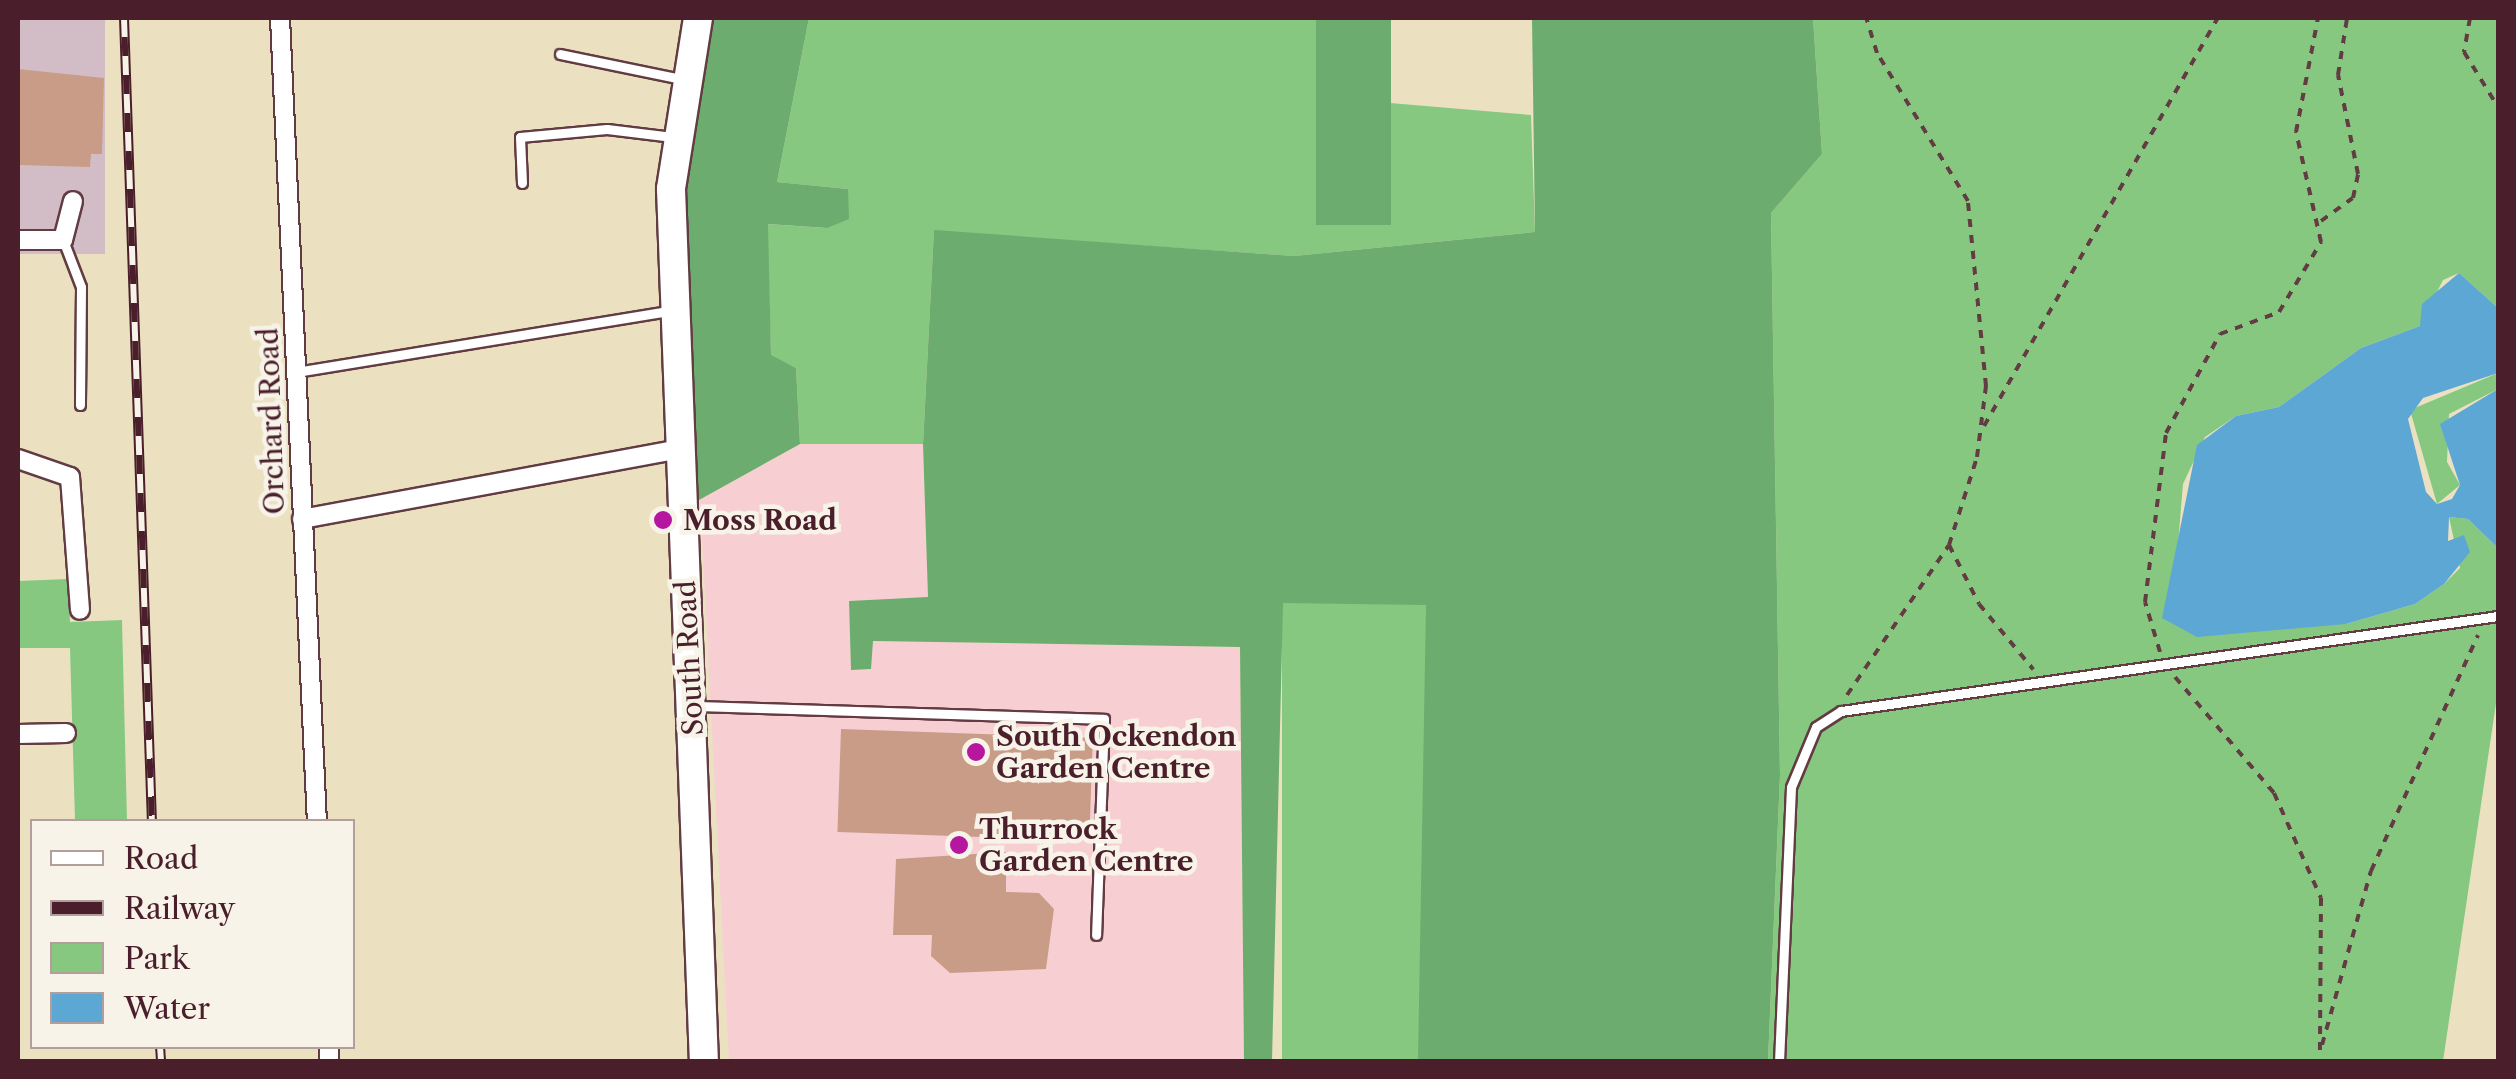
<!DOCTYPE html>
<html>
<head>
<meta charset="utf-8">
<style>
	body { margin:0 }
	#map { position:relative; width:2516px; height:1079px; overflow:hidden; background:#ebe1c1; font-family:"Libre Caslon Text",serif }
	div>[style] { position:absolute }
	.built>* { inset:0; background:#f7cfd3 }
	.industrial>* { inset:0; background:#d2bdc7; transform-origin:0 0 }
	.green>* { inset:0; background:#86c880; transform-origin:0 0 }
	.forest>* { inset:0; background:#6cac6e; transform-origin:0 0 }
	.water>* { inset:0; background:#5ca7d4 }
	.building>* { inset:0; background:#c99c88; transform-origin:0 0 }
	.path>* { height:4px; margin-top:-2px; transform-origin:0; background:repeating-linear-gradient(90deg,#623c42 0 8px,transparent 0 16px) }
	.roads { filter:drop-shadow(2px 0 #623c42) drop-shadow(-2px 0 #623c42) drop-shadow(0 2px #623c42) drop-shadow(0 -2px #623c42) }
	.lane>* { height:9px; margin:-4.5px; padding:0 4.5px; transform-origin:4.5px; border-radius:4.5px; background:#fff }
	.street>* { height:18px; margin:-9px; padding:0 9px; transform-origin:9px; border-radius:9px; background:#fff }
	.secondary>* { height:28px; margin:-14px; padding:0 14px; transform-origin:14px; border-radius:14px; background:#fff }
	.rail>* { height:10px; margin-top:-5px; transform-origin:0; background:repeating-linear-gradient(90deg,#f7f3e8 0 19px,#4a1f2b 0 38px); box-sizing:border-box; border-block:2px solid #4a1f2b }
	.dots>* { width:28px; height:28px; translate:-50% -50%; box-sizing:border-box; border:5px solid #f7f3e8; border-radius:50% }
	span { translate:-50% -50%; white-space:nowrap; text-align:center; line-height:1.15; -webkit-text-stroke:9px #f7f3e8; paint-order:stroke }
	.street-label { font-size:28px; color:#4a1f2b }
	.poi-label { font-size:28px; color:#4a1f2b; font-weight:700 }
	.left { translate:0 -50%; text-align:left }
	.frame { position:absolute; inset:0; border:20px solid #4a1f2b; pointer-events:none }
	.legend { position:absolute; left:30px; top:819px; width:325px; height:230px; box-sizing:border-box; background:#f7f3e8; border:2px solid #b29e9c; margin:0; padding:12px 18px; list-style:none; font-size:30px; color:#4a1f2b }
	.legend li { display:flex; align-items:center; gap:20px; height:50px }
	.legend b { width:50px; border:2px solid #b29e9c }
</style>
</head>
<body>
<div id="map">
	<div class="built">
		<i style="clip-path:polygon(800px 444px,923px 444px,928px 598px,849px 601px,851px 670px,873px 641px,1240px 647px,1244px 1061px,729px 1061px,700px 499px)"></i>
	</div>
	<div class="industrial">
		<i style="left:18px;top:18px;width:87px;height:236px"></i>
	</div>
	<div class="green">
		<i style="clip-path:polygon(809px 18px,1316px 18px,1319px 225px,1390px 221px,1390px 103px,1531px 115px,1535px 232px,1294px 256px,934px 231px,923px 444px,800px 444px,796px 368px,771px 356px,767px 224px,826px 228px,848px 189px,777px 182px)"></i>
		<i style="clip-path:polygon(1813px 18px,2498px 18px,2498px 308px,2459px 273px,2443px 280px,2420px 326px,2361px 348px,2279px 407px,2236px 416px,2205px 437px,2183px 484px,2178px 544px,2179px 561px,2346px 624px,2415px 604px,2444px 584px,2460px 568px,2449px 517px,2468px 519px,2498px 548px,2498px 690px,2443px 1061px,1768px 1062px,1780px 775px,1771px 213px,1822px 154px)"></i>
		<i style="clip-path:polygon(2498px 373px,2498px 389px,2449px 414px,2447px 462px,2460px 485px,2437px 504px,2410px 410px)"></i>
		<i style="clip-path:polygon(68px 579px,70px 622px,122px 620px,127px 821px,75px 821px,70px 648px,18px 648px,18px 581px)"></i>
		<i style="left:1282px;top:603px;width:144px;height:459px"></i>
	</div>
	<div class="forest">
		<i style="clip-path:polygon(708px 18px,809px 18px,777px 182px,848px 189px,849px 219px,827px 228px,768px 224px,771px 355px,796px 368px,800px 444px,690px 505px,679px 264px,689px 96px)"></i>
		<i style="left:1316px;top:18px;width:75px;height:207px"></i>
		<i style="clip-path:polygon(1532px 18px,1813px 18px,1822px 154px,1771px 213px,1780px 775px,1768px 1061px,1418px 1061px,1426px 605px,1283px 603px,1272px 1061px,1244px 1061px,1240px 647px,873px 641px,871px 669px,851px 670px,849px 601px,928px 597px,923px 444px,934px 230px,1294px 256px,1535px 232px)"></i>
	</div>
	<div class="water">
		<i style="clip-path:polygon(2459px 273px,2498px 308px,2498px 373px,2423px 398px,2408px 419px,2426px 492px,2437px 504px,2452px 499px,2460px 485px,2440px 424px,2498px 389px,2498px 548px,2468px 519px,2449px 517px,2448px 541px,2464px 535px,2470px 552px,2444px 584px,2415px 604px,2346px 624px,2197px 637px,2162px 618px,2197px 445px,2236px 416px,2279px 407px,2361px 348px,2420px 326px,2422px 304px)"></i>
	</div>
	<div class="building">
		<i style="clip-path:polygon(18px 69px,104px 78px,102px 154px,91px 154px,90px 167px,18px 165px)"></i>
		<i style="left:841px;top:729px;width:252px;height:103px;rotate:2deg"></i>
		<i style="clip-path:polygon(1006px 852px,1006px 892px,1039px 893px,1054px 909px,1046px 969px,950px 973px,931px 956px,932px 935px,893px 935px,896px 859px)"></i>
	</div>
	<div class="path">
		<i style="left:2470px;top:18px;width:35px;rotate:100deg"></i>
		<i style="left:2464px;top:52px;width:65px;rotate:58.3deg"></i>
		<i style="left:2321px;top:221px;width:39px;rotate:-36deg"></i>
		<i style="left:2353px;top:198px;width:25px;rotate:-78deg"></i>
		<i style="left:2358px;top:174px;width:101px;rotate:-101.4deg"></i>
		<i style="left:2338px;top:75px;width:58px;rotate:-81deg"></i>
		<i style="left:1984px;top:426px;width:470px;rotate:-60.2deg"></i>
		<i style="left:1949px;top:545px;width:66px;rotate:63deg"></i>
		<i style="left:1979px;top:604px;width:85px;rotate:50.3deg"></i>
		<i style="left:2160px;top:652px;width:52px;rotate:-106.7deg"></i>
		<i style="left:2145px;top:602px;width:170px;rotate:-82.9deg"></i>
		<i style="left:2166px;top:433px;width:113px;rotate:-61.4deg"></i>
		<i style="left:2220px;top:334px;width:63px;rotate:-20.4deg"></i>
		<i style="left:2279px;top:312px;width:82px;rotate:-59deg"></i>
		<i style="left:2321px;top:242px;width:113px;rotate:-102.8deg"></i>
		<i style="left:2296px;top:132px;width:116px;rotate:-79.1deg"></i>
		<i style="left:2175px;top:677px;width:153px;rotate:49.5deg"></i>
		<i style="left:2274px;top:793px;width:115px;rotate:65.9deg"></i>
		<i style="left:2321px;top:898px;width:155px;rotate:90.4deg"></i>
		<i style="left:1847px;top:695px;width:181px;rotate:-55.8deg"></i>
		<i style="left:1949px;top:545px;width:92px;rotate:-72.3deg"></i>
		<i style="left:1977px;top:457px;width:72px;rotate:-82.8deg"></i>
		<i style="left:1986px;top:386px;width:186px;rotate:-95.6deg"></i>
		<i style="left:1968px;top:201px;width:174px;rotate:-121.6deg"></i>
		<i style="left:1877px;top:53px;width:37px;rotate:-107deg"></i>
		<i style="left:2322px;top:1045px;width:181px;rotate:-74.3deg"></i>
		<i style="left:2371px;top:871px;width:259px;rotate:-65.6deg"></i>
	</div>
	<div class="roads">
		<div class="lane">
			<i style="left:560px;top:54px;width:125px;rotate:11.6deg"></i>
			<i style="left:522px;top:183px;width:46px;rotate:-92.5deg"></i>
			<i style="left:520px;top:137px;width:87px;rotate:-5.3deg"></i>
			<i style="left:607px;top:129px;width:66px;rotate:6.9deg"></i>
			<i style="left:63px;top:240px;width:50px;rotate:69deg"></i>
			<i style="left:81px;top:287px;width:118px;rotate:90.5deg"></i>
			<i style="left:296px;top:372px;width:382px;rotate:-9.3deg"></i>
			<i style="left:694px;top:706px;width:410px;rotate:1.8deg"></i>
			<i style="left:1104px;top:719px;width:216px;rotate:92.1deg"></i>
			<i style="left:1779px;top:1062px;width:275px;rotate:-87.5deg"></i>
			<i style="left:1791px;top:787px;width:65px;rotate:-67.4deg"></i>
			<i style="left:1816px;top:727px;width:30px;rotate:-33deg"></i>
			<i style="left:1841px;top:711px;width:664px;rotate:-8.23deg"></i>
		</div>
		<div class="street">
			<i style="left:280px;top:18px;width:805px;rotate:87.37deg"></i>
			<i style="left:18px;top:240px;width:45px"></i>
			<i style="left:63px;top:240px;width:40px;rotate:-75.6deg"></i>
			<i style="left:18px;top:459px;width:55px;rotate:19.1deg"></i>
			<i style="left:70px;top:477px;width:133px;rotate:85.7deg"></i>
			<i style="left:302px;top:519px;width:383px;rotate:-10.5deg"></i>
			<i style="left:18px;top:734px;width:48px;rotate:-1.2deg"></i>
			<i style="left:329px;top:1046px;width:16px;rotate:90deg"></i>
		</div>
		<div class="secondary">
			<i style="left:698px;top:18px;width:173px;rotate:99deg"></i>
			<i style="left:671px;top:189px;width:874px;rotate:87.84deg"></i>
		</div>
	</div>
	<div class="rail">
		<i style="left:124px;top:18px;width:804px;rotate:88.01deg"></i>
		<i style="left:160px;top:1046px;width:16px;rotate:86deg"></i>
	</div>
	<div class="dots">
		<i style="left:663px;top:520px;background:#b5179e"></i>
		<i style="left:976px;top:752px;background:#b5179e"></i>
		<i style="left:959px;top:845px;background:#b5179e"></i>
	</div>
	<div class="street-label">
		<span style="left:271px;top:421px;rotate:-92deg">Orchard Road</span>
		<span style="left:689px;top:658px;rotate:-93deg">South Road</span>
	</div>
	<div class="poi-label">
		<span class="left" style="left:683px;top:520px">Moss Road</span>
		<span class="left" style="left:996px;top:752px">South Ockendon<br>Garden Centre</span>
		<span class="left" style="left:979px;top:845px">Thurrock<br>Garden Centre</span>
	</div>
	<div class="frame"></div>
	<ul class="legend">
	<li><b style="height:12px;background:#fff"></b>Road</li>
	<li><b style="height:12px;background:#4a1f2b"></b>Railway</li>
	<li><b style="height:28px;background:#86c880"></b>Park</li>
	<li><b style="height:28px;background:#5ca7d4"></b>Water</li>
	</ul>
</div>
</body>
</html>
